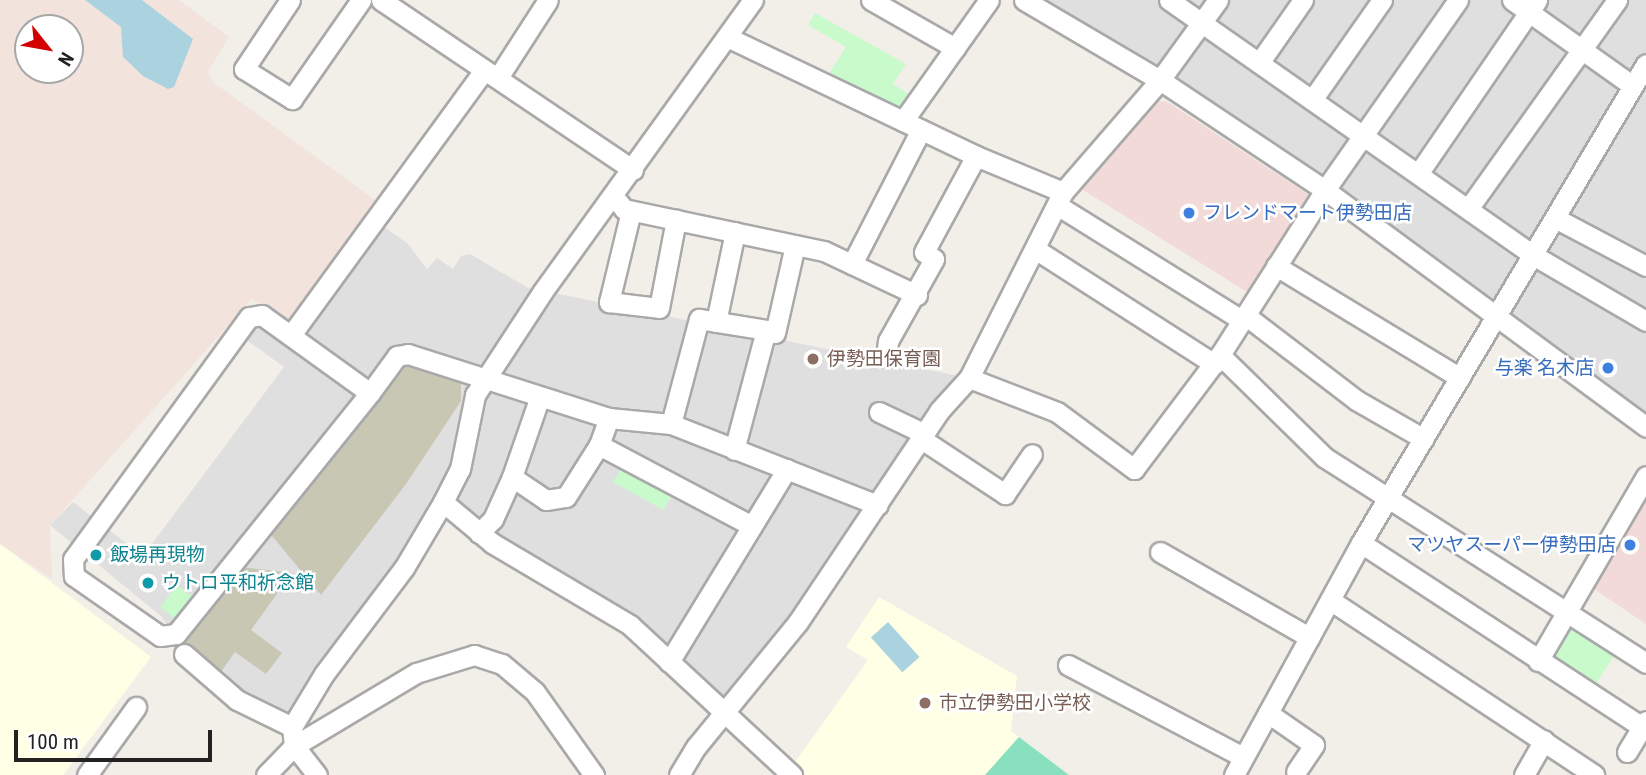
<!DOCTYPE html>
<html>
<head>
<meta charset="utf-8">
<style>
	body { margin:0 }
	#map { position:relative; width:1646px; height:775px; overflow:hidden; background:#f2efe9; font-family:"Roboto Condensed","Noto Sans JP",sans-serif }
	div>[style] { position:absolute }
	.residential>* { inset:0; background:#e0dfdf }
	.commercial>* { inset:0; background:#f2dad9 }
	.education>* { inset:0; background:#ffffe5 }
	.military>* { inset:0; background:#f3e3dd }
	.construction>* { inset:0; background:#c7c7b4 }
	.park>* { inset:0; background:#c8facc; transform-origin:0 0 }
	.pitch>* { inset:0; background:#88e0be }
	.water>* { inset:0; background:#aad3df; transform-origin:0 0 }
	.roads { filter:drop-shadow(2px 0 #a9a9a9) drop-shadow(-2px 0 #a9a9a9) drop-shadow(0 2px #a9a9a9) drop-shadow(0 -2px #a9a9a9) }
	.minor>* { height:19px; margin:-9.5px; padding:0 9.5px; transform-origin:9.5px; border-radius:9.5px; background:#fff }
	.dots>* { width:19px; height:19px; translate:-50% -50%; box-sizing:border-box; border:4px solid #fff; border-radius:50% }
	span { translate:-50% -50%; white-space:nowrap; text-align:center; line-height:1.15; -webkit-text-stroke:5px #fff; paint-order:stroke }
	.shop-label { font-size:19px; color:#366cbe }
	.left { translate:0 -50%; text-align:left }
	.right { translate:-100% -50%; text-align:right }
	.education-label { font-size:19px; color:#785e54 }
	.culture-label { font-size:19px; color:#0d838f }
	.north { position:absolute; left:14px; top:14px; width:70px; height:70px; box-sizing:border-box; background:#fff; border:2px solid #a7a7a7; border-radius:50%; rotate:121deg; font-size:19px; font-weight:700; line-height:28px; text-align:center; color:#222 }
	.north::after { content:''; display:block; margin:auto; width:24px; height:32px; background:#d40000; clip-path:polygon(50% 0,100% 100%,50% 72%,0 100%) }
	.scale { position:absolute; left:14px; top:730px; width:198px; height:32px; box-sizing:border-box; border:4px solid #222; border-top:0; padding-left:9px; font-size:21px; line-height:24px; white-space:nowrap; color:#222; -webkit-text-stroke:5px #fff; paint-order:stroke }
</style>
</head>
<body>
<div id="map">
	<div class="residential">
		<i style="clip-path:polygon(1024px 0,1646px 0,1646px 427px,1325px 190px)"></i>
		<i style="clip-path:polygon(373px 219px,407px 243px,427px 269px,437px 258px,453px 269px,461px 256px,470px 254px,528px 288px,545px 287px,544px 291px,969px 378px,723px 715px,630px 625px,444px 503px,292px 727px,184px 654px,162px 617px,50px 525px,73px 502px,143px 556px,284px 367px,237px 333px,249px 317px,291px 335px)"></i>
	</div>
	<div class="commercial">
		<i style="clip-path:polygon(1166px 101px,1309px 195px,1310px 203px,1252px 295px,1078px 187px,1155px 102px)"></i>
		<i style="clip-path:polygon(1646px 488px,1646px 624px,1588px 585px)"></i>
	</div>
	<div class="education">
		<i style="clip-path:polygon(0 544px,151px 657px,63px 775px,0 775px)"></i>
		<i style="clip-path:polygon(879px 597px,1017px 676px,1011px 731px,1069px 775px,805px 775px,793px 765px,868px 660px,846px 647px)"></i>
	</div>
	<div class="military">
		<i style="clip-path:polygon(evenodd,0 0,179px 0,229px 37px,208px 72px,213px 82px,375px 200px,289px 324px,252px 299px,50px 525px,52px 579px,0 544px,0 0,28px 28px,70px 28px,70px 70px,28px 70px,28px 28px)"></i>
	</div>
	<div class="construction">
		<i style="clip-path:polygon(417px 362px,461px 379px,461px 401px,406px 484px,321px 595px,268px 531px,399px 364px)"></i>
		<i style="clip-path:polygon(240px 567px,292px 573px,251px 630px,282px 653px,266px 674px,235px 652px,218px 676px,179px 640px)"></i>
	</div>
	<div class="park">
		<i style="clip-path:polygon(815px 13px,906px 64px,893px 84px,913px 97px,902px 113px,828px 75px,846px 47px,808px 25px)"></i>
		<i style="clip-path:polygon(623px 465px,670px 489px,671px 497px,663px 510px,613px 482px)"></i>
		<i style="left:177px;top:585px;width:21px;height:28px;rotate:37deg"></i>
		<i style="left:1572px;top:623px;width:53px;height:40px;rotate:33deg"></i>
	</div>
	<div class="pitch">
		<i style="clip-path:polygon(1019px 737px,1069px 775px,985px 775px)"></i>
	</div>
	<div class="water">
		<i style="clip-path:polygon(85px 0,142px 0,193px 39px,174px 87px,168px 89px,143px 76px,123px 57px,121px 27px)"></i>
		<i style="left:888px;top:622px;width:47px;height:23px;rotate:48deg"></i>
	</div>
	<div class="roads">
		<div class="minor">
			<i style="left:290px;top:0;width:83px;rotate:123.7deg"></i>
			<i style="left:244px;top:69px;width:57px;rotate:32deg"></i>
			<i style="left:292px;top:99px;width:121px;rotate:-55.1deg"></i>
			<i style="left:381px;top:0;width:304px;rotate:34deg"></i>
			<i style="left:871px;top:0;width:97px;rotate:29.7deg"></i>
			<i style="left:1024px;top:0;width:158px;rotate:30.5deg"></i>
			<i style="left:1160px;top:80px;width:198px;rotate:33.7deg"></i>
			<i style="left:1325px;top:190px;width:399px;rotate:36.4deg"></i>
			<i style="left:1169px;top:0;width:444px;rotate:35deg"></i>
			<i style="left:1533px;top:255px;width:131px;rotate:30.3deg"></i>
			<i style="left:1512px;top:0;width:148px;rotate:35.4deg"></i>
			<i style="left:727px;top:37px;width:276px;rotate:25.5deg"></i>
			<i style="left:976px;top:156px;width:94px;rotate:22.5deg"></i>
			<i style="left:1259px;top:63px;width:77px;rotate:-55.1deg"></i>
			<i style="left:499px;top:76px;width:90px;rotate:-57.2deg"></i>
			<i style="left:1312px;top:100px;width:122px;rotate:-55deg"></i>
			<i style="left:903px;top:121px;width:148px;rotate:-54.6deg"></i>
			<i style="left:1418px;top:174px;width:211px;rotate:-55.6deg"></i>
			<i style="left:614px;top:197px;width:16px;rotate:50deg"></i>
			<i style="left:624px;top:209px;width:204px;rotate:11.9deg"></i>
			<i style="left:824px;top:251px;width:103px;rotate:25.3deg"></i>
			<i style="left:1057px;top:205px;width:218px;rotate:31.9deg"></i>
			<i style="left:1468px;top:209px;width:257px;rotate:-54.5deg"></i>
			<i style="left:631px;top:211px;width:94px;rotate:103.6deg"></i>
			<i style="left:609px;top:302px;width:50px;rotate:6.8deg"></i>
			<i style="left:659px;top:308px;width:90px;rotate:-79.1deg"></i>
			<i style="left:1555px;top:218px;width:103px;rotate:27.8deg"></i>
			<i style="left:1035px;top:249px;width:213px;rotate:32.7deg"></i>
			<i style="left:852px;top:264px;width:151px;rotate:-62.8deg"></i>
			<i style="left:1276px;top:266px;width:215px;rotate:31.3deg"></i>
			<i style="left:1245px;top:315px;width:140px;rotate:37.4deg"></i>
			<i style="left:1356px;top:400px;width:78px;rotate:29.8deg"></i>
			<i style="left:716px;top:322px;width:92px;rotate:-78.1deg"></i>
			<i style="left:766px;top:330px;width:9px;rotate:18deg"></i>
			<i style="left:775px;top:333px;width:90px;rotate:-77.2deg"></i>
			<i style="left:291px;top:335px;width:326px;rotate:-53.9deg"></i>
			<i style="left:1220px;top:355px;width:146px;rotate:44.4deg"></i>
			<i style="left:1324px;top:457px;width:382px;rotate:32.6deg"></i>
			<i style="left:886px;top:357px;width:16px;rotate:-83deg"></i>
			<i style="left:888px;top:341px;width:94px;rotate:-60.7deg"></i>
			<i style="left:934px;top:259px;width:12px;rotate:-145deg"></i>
			<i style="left:924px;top:252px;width:109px;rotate:-61.6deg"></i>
			<i style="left:969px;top:378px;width:94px;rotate:21.1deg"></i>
			<i style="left:1057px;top:412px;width:96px;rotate:36.5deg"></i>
			<i style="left:1134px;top:469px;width:143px;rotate:-53deg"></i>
			<i style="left:1220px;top:355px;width:196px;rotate:-57.5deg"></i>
			<i style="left:1325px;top:190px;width:232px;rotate:-55deg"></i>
			<i style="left:370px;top:393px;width:133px;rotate:-144.2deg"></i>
			<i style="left:262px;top:315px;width:13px;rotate:171deg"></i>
			<i style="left:249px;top:317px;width:299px;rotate:126deg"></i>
			<i style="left:73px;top:559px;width:17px;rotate:87deg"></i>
			<i style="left:74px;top:576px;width:105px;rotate:34.9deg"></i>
			<i style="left:160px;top:636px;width:16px;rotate:-7deg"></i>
			<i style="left:176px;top:634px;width:309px;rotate:-51.2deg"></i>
			<i style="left:370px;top:393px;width:46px;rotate:-53.9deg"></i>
			<i style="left:397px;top:356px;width:11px;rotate:-10deg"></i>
			<i style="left:408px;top:354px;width:211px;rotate:17.7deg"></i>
			<i style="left:609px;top:418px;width:62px;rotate:5.5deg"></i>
			<i style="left:671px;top:424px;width:222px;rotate:21.4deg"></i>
			<i style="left:879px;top:412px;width:49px;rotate:25.5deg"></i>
			<i style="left:671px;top:424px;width:109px;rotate:-75.1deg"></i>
			<i style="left:699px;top:319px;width:68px;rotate:9.3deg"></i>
			<i style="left:766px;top:330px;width:124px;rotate:104.9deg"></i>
			<i style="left:920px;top:438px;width:102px;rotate:33.4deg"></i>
			<i style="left:1005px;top:494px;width:48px;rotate:-56deg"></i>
			<i style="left:599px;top:445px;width:173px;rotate:27.9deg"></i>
			<i style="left:512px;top:477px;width:41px;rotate:34.1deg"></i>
			<i style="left:546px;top:500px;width:20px;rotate:-9deg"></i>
			<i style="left:566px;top:497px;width:62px;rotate:-57.6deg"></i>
			<i style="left:599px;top:445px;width:29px;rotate:-70deg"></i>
			<i style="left:443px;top:502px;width:64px;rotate:39.9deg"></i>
			<i style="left:492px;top:543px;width:161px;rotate:30.7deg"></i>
			<i style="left:630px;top:625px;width:221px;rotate:42.8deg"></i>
			<i style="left:479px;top:533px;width:20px;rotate:-45deg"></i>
			<i style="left:493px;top:519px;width:46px;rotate:-65.7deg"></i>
			<i style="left:512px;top:477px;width:83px;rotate:-70.9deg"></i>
			<i style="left:1361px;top:543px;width:336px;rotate:33.2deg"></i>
			<i style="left:1642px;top:727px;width:7px;rotate:-56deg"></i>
			<i style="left:1160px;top:552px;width:172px;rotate:29.7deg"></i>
			<i style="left:1330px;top:600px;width:317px;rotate:33.5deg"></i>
			<i style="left:184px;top:654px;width:70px;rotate:41deg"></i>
			<i style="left:237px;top:700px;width:61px;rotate:26.1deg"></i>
			<i style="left:1538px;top:661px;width:214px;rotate:-59.7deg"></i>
			<i style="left:669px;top:662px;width:226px;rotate:-58.6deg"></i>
			<i style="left:1068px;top:665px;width:198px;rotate:27.7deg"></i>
			<i style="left:1268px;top:713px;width:56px;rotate:34.8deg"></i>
			<i style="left:1314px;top:745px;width:32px;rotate:124deg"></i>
			<i style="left:1627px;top:752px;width:29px;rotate:-59deg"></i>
			<i style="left:87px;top:775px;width:84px;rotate:-54.2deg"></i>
			<i style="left:266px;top:775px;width:40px;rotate:-46deg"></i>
			<i style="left:294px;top:746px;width:142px;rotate:-30.9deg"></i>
			<i style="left:416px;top:673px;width:61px;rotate:-17.2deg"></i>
			<i style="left:474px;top:655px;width:29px;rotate:18deg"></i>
			<i style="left:502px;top:664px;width:43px;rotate:40.3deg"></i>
			<i style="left:535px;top:692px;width:102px;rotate:54.6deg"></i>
			<i style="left:317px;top:775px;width:37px;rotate:-128deg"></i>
			<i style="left:294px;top:746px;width:19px;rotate:-96deg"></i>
			<i style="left:292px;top:727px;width:62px;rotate:-58.9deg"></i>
			<i style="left:324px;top:674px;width:133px;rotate:-53deg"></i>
			<i style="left:404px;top:568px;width:77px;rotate:-59.4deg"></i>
			<i style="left:443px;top:502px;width:37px;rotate:-63deg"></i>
			<i style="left:460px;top:469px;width:76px;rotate:-78.5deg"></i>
			<i style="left:475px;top:395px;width:124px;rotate:-56.8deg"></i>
			<i style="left:543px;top:291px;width:359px;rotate:-54.2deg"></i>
			<i style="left:679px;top:775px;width:33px;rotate:-59deg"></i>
			<i style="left:696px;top:747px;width:161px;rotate:-50.8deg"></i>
			<i style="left:798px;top:622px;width:254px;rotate:-56.2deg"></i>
			<i style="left:939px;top:411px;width:45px;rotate:-47.7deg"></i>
			<i style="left:969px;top:378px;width:208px;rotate:-63.2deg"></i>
			<i style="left:1063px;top:192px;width:148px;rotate:-49.1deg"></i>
			<i style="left:1160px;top:80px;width:99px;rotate:-54.1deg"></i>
			<i style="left:1234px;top:775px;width:264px;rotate:-61.3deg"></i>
			<i style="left:1361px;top:543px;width:557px;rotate:-59.25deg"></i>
			<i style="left:1524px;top:775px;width:40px;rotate:-60.3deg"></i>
		</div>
	</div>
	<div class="dots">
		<i style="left:1189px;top:213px;background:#3f7fe0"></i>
		<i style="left:813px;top:359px;background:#8d6e63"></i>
		<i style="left:1608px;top:368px;background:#3f7fe0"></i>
		<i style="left:1630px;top:545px;background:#3f7fe0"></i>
		<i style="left:96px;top:555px;background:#0f9aa8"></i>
		<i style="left:148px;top:583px;background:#0f9aa8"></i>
		<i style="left:925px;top:703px;background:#8d6e63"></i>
	</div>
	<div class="shop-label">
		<span class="left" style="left:1203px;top:213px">フレンドマート伊勢田店</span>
		<span class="right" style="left:1594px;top:368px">与楽 名木店</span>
		<span class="right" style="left:1616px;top:545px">マツヤスーパー伊勢田店</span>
	</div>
	<div class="education-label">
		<span class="left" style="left:827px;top:359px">伊勢田保育園</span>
		<span class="left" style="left:939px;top:703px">市立伊勢田小学校</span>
	</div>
	<div class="culture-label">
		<span class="left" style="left:110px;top:555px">飯場再現物</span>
		<span class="left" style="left:162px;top:583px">ウトロ平和祈念館</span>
	</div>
	<div class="north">N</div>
	<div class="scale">100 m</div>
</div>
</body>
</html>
